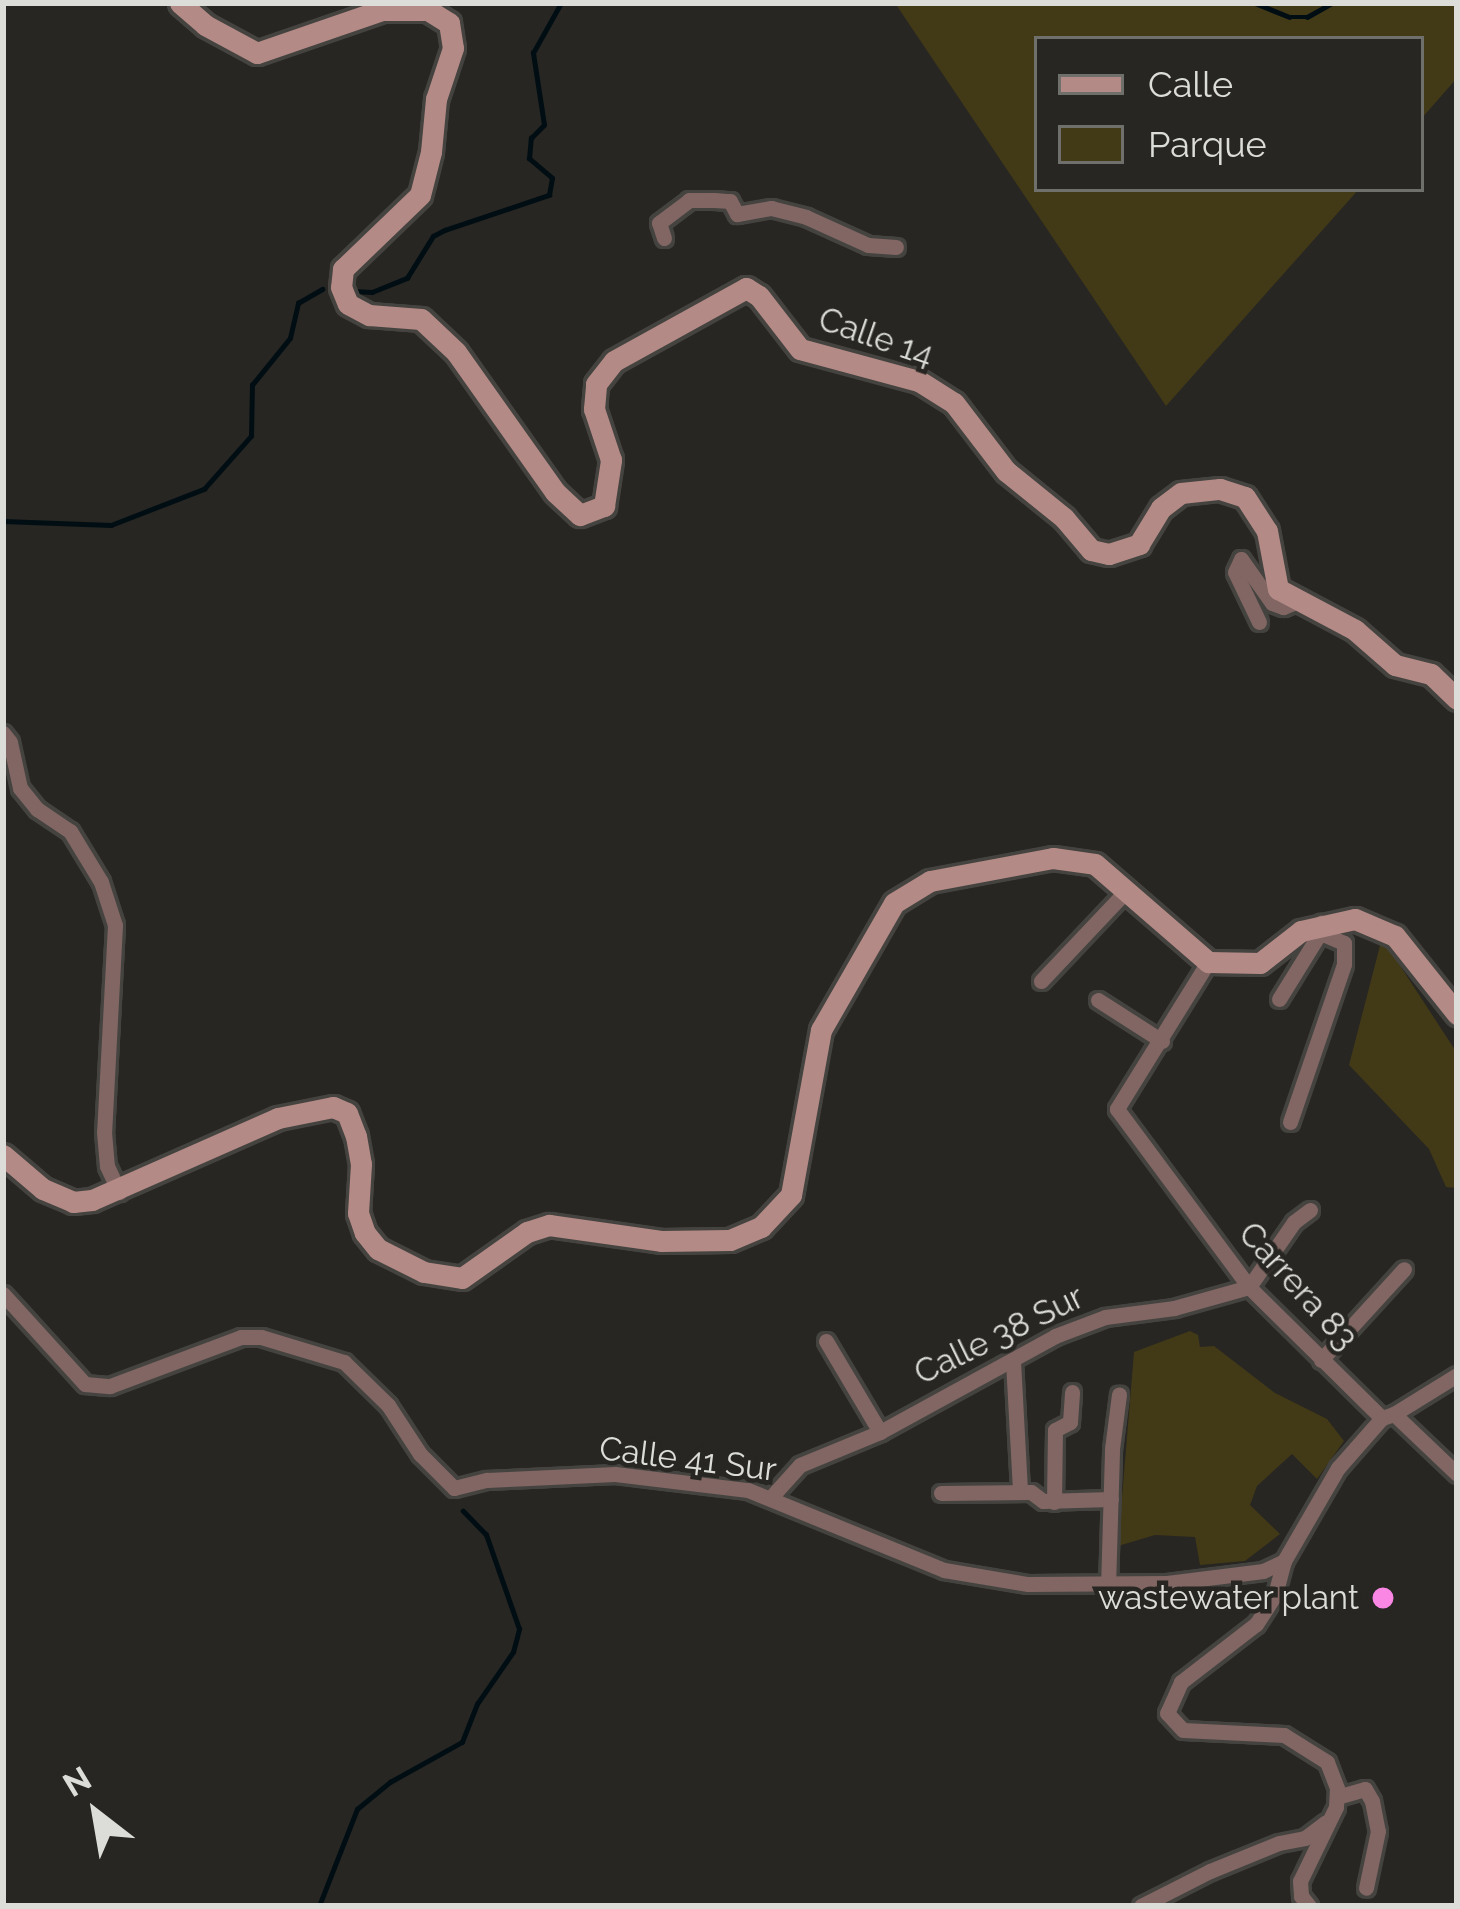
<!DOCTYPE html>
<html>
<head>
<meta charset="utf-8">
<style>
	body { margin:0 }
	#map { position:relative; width:1460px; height:1909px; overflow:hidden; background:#272622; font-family:Raleway,sans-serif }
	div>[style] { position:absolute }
	.green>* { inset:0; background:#423917 }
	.stream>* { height:4.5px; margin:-2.25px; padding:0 2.25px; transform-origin:2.25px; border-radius:2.25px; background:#000e14 }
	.roads { filter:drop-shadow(3px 0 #44433f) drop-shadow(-3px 0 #44433f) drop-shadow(0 3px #44433f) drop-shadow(0 -3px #44433f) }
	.street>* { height:15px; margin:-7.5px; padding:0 7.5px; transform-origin:7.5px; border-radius:7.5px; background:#816663 }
	.secondary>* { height:21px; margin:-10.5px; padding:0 10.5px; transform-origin:10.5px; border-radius:10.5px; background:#b48a86 }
	.dots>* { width:33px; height:33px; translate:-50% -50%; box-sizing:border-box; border:6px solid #272622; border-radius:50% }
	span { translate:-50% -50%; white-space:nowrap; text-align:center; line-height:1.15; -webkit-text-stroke:9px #272622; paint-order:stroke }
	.street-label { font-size:33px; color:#dcdcd9 }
	.poi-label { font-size:33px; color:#dcdcd9 }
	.right { translate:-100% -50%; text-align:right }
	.frame { position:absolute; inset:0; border:6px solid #dcdcd9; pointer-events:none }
	.legend { position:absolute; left:1034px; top:36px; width:390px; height:156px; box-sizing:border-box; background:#272622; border:3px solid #6f6f6b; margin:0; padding:15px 21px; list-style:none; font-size:36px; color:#dcdcd9 }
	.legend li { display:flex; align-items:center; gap:24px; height:60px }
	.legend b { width:60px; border:3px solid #6f6f6b }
	.north { position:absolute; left:36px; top:1753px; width:120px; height:120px; -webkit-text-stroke:9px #272622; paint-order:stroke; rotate:329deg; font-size:33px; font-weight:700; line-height:48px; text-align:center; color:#dcdcd9 }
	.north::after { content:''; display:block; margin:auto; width:42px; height:54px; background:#dcdcd9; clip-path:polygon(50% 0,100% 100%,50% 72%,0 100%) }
</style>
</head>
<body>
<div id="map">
	<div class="green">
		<i style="clip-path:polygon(895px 3px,1457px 3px,1457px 78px,1421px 119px,1421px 39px,1037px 39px,1037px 189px,1359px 189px,1166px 406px)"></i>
		<i style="clip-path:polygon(1382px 938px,1457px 1053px,1457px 1188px,1446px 1187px,1429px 1149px,1349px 1065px)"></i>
		<i style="clip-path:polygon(1190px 1331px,1198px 1335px,1200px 1347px,1214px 1346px,1275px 1393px,1327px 1419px,1344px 1441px,1317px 1479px,1292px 1454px,1257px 1486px,1250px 1505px,1280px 1534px,1245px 1561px,1200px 1565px,1195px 1537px,1155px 1535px,1118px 1546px,1134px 1352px)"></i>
	</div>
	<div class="stream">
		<i style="left:1255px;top:3px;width:37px;rotate:22deg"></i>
		<i style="left:1289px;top:17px;width:18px"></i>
		<i style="left:1307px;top:17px;width:29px;rotate:-29deg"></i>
		<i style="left:353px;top:291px;width:19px;rotate:3deg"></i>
		<i style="left:372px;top:292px;width:38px;rotate:-22deg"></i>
		<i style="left:407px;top:278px;width:49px;rotate:-58.2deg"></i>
		<i style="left:433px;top:236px;width:13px;rotate:-27deg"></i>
		<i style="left:445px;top:230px;width:110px;rotate:-18.6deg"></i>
		<i style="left:549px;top:195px;width:17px;rotate:-80deg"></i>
		<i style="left:552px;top:178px;width:30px;rotate:-140deg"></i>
		<i style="left:529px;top:159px;width:21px;rotate:-85deg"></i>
		<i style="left:531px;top:138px;width:18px;rotate:-45deg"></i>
		<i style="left:544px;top:125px;width:73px;rotate:-98.7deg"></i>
		<i style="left:533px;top:53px;width:57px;rotate:-60.8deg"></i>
		<i style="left:3px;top:521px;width:108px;rotate:2.1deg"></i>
		<i style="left:111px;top:525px;width:100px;rotate:-21.2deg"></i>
		<i style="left:204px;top:489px;width:71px;rotate:-48.4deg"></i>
		<i style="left:251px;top:436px;width:51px;rotate:-88.9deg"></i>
		<i style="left:252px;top:385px;width:60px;rotate:-51deg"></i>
		<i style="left:290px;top:338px;width:36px;rotate:-77deg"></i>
		<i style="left:298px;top:303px;width:28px;rotate:-30deg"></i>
		<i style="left:319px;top:1906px;width:104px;rotate:-68.6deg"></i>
		<i style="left:357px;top:1809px;width:43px;rotate:-39.3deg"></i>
		<i style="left:390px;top:1782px;width:82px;rotate:-29.1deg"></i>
		<i style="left:462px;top:1742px;width:41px;rotate:-68.5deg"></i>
		<i style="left:477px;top:1704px;width:63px;rotate:-55.3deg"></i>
		<i style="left:513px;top:1652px;width:24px;rotate:-75deg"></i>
		<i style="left:519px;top:1629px;width:100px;rotate:-109.3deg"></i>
		<i style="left:486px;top:1535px;width:33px;rotate:-134deg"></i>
	</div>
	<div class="roads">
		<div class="street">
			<i style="left:664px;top:238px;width:16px;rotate:-108deg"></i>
			<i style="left:659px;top:223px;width:38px;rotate:-37deg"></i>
			<i style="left:689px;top:200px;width:25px"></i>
			<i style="left:714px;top:200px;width:16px;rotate:4deg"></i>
			<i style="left:730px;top:201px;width:15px;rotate:62deg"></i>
			<i style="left:737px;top:214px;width:35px;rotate:-10deg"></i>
			<i style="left:771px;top:208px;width:36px;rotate:14deg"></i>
			<i style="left:806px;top:217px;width:68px;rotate:24.3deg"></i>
			<i style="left:868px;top:245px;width:28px;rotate:4deg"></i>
			<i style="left:1259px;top:622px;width:55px;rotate:-115.6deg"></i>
			<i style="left:1235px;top:572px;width:14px;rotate:-65deg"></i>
			<i style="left:1241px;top:559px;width:54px;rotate:54.8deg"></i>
			<i style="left:1272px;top:603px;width:12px;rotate:20deg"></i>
			<i style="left:1283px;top:607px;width:14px;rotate:-21deg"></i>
			<i style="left:3px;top:733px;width:11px;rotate:52deg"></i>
			<i style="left:10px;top:742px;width:47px;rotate:77.7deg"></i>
			<i style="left:20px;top:788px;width:27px;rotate:51deg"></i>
			<i style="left:37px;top:809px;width:40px;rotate:34deg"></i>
			<i style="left:70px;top:831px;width:60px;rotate:58.7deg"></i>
			<i style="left:101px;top:882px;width:45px;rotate:72deg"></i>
			<i style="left:115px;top:925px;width:207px;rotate:93deg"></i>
			<i style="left:104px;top:1132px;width:34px;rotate:85deg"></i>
			<i style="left:107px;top:1166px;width:29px;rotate:65deg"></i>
			<i style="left:1208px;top:962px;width:173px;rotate:121.8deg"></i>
			<i style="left:1117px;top:1109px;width:222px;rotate:53.4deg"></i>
			<i style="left:1249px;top:1287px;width:187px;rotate:44.6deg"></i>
			<i style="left:1382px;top:1418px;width:13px;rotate:-18deg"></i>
			<i style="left:1394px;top:1414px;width:87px;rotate:43.6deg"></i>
			<i style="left:1041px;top:981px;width:125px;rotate:-46.6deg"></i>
			<i style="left:1279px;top:999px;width:84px;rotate:-58.2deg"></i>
			<i style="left:1098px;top:1000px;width:76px;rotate:32.6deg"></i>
			<i style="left:1290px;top:1122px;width:167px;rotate:-71.1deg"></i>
			<i style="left:1344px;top:964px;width:21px;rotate:-90deg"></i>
			<i style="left:1344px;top:943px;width:21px;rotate:-157deg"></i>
			<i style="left:1325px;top:935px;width:13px;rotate:-108deg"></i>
			<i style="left:3px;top:1294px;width:122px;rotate:47.7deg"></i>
			<i style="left:85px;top:1384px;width:25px;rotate:5deg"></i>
			<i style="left:110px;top:1386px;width:140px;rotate:-20.5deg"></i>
			<i style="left:241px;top:1337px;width:20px"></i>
			<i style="left:261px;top:1337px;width:87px;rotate:16.8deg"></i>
			<i style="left:344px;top:1362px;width:62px;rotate:44.3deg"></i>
			<i style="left:388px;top:1405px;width:59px;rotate:56.9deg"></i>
			<i style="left:420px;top:1454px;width:48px;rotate:45deg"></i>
			<i style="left:454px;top:1488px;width:34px;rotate:-14deg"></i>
			<i style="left:487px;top:1480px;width:128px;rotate:-2.7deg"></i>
			<i style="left:615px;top:1474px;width:134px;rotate:6.9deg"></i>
			<i style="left:748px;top:1490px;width:212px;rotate:22.2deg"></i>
			<i style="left:944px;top:1570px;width:85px;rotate:9.5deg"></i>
			<i style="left:1028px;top:1584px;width:139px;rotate:-0.4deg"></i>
			<i style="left:1167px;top:1583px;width:97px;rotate:-7.1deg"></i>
			<i style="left:1263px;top:1571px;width:23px;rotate:-25deg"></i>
			<i style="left:1284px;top:1561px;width:108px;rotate:-59.9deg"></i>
			<i style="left:1338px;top:1468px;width:67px;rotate:-48.7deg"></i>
			<i style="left:826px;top:1341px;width:106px;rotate:59.3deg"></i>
			<i style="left:1321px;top:1360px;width:123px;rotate:-47.6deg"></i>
			<i style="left:1013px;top:1361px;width:131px;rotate:86.9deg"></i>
			<i style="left:1394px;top:1414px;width:74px;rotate:-31.8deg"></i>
			<i style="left:941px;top:1493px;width:90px;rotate:-0.6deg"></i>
			<i style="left:1031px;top:1492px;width:15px;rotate:37deg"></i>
			<i style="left:1043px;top:1501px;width:68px;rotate:-1.7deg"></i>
			<i style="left:773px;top:1495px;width:40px;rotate:-48deg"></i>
			<i style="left:800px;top:1465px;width:87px;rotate:-22.4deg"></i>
			<i style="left:880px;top:1432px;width:200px;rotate:-28.7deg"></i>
			<i style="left:1055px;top:1336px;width:53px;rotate:-20.8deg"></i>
			<i style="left:1105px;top:1317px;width:70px;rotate:-7.4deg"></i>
			<i style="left:1174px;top:1308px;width:78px;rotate:-15.6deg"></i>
			<i style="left:1249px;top:1287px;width:79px;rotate:-55.3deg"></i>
			<i style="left:1294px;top:1222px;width:20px;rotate:-37deg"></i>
			<i style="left:1054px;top:1502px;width:72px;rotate:-89.2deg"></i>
			<i style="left:1055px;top:1430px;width:17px;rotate:-28deg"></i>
			<i style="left:1070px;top:1422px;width:30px;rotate:-86deg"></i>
			<i style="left:1284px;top:1561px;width:35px;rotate:105deg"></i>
			<i style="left:1275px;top:1595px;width:35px;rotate:123deg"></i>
			<i style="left:1256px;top:1624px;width:95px;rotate:142.3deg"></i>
			<i style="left:1181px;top:1682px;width:34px;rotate:114deg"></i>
			<i style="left:1167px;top:1713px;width:23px;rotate:47deg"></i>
			<i style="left:1183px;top:1730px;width:101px;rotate:2.8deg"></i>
			<i style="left:1284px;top:1735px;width:51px;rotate:32.1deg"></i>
			<i style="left:1327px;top:1762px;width:28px;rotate:69deg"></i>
			<i style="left:1337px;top:1788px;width:19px;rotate:93deg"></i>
			<i style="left:1336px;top:1807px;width:82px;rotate:115.9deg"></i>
			<i style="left:1300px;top:1881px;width:15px;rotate:86deg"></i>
			<i style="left:1301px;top:1896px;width:13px;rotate:51deg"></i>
			<i style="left:1108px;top:1587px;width:138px;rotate:-88.3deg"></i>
			<i style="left:1112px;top:1449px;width:55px;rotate:-82.7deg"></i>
			<i style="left:1337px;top:1797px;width:29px;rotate:-16deg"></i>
			<i style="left:1365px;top:1789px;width:14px;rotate:60deg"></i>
			<i style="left:1372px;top:1801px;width:31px;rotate:79deg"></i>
			<i style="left:1378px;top:1831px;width:58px;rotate:101.9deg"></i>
			<i style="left:1141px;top:1906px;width:77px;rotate:-26.9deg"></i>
			<i style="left:1210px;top:1871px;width:74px;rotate:-22.1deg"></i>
			<i style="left:1279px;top:1843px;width:26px;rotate:-11deg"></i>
			<i style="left:1305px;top:1838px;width:26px;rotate:-37deg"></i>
		</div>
		<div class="secondary">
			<i style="left:180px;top:3px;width:33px;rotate:41deg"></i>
			<i style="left:205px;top:25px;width:59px;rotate:28.3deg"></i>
			<i style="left:257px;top:53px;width:132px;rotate:-19deg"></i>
			<i style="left:382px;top:10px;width:46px"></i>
			<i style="left:428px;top:10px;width:25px;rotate:32deg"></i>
			<i style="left:449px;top:23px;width:25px;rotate:81deg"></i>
			<i style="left:453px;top:48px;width:54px;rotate:108.4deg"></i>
			<i style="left:436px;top:99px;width:53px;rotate:95.4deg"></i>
			<i style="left:431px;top:152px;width:44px;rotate:104.3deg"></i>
			<i style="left:420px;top:195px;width:107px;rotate:136.1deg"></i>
			<i style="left:343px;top:269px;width:18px;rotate:96deg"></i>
			<i style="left:341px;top:287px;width:18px;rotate:68deg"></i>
			<i style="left:348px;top:304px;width:24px;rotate:28deg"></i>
			<i style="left:369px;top:315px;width:52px;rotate:4.4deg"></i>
			<i style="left:421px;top:319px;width:48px;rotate:43.3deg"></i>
			<i style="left:456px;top:352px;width:171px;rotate:54.7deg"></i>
			<i style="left:555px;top:492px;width:34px;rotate:43deg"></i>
			<i style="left:580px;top:515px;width:26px;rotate:-21deg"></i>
			<i style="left:604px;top:506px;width:47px;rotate:-81.3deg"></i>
			<i style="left:611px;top:460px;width:54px;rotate:-108.4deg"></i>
			<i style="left:594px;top:409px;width:25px;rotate:-85deg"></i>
			<i style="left:596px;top:384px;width:29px;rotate:-52deg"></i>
			<i style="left:614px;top:361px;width:151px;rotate:-28.9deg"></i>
			<i style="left:746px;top:288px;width:15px;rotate:32deg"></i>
			<i style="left:759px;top:296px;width:67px;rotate:52.3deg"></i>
			<i style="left:800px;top:349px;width:123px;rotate:15.1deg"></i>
			<i style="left:919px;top:381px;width:41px;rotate:32.2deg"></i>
			<i style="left:954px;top:403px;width:86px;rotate:52.6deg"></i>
			<i style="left:1006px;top:471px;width:75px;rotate:39deg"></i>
			<i style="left:1064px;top:518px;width:42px;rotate:49.8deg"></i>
			<i style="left:1091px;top:550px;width:18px;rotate:13deg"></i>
			<i style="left:1109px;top:554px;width:32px;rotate:-18deg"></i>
			<i style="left:1139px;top:544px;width:42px;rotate:-58.6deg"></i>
			<i style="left:1161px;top:508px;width:25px;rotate:-37deg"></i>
			<i style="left:1181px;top:493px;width:39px;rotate:-6deg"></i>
			<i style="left:1220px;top:489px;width:26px;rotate:18deg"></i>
			<i style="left:1245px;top:497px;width:40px;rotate:57.1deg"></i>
			<i style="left:1267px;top:531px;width:59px;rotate:79.3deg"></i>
			<i style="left:1278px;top:589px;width:87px;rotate:28deg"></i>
			<i style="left:1355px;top:630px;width:53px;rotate:41.2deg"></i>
			<i style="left:1395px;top:665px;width:37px;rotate:14deg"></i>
			<i style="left:1431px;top:674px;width:36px;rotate:44deg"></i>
			<i style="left:3px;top:1155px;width:52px;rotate:40.4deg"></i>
			<i style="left:43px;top:1189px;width:33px;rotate:23deg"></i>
			<i style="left:73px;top:1202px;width:19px;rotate:-6deg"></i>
			<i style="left:92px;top:1200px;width:203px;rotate:-23.8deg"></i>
			<i style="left:278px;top:1118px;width:56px;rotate:-11.3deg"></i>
			<i style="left:333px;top:1107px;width:15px;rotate:23deg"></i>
			<i style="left:347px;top:1113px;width:25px;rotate:69deg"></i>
			<i style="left:356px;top:1136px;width:28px;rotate:80deg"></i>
			<i style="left:361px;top:1164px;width:49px;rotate:93.5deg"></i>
			<i style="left:358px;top:1213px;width:21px;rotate:71deg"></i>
			<i style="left:365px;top:1233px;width:21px;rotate:51deg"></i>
			<i style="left:378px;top:1249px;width:51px;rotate:26.6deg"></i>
			<i style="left:424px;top:1272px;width:38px;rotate:9deg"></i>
			<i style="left:462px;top:1278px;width:80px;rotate:-35.3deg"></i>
			<i style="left:527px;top:1232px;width:23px;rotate:-18deg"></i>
			<i style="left:549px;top:1225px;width:113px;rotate:8.1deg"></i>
			<i style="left:661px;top:1241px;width:69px;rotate:-0.8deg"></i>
			<i style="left:730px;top:1240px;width:34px;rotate:-23deg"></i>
			<i style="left:761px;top:1227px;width:44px;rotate:-46.8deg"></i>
			<i style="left:791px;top:1195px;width:168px;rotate:-79.7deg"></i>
			<i style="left:821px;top:1030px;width:146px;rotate:-60.1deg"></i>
			<i style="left:894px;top:903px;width:42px;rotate:-31.4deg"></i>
			<i style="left:930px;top:881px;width:125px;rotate:-10.6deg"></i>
			<i style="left:1053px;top:858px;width:42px;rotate:8.1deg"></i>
			<i style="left:1095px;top:864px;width:150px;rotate:40.9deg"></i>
			<i style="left:1208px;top:962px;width:52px;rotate:1.1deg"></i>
			<i style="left:1260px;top:963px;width:52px;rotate:-38deg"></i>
			<i style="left:1301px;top:931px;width:55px;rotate:-12.5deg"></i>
			<i style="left:1355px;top:919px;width:43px;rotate:23deg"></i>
			<i style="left:1395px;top:936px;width:100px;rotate:51.5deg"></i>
		</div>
	</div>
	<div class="dots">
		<i style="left:1383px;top:1598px;background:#fb87e5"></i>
	</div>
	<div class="street-label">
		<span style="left:876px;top:337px;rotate:19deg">Calle 14</span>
		<span style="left:1298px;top:1286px;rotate:48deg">Carrera 83</span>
		<span style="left:999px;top:1335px;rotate:-26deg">Calle 38 Sur</span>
		<span style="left:688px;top:1459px;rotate:7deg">Calle 41 Sur</span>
	</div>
	<div class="poi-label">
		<span class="right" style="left:1359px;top:1598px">wastewater plant</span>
	</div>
	<div class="frame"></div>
	<ul class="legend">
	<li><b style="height:15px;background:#b48a86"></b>Calle</li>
	<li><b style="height:33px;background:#423917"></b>Parque</li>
	</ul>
	<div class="north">N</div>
</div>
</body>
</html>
